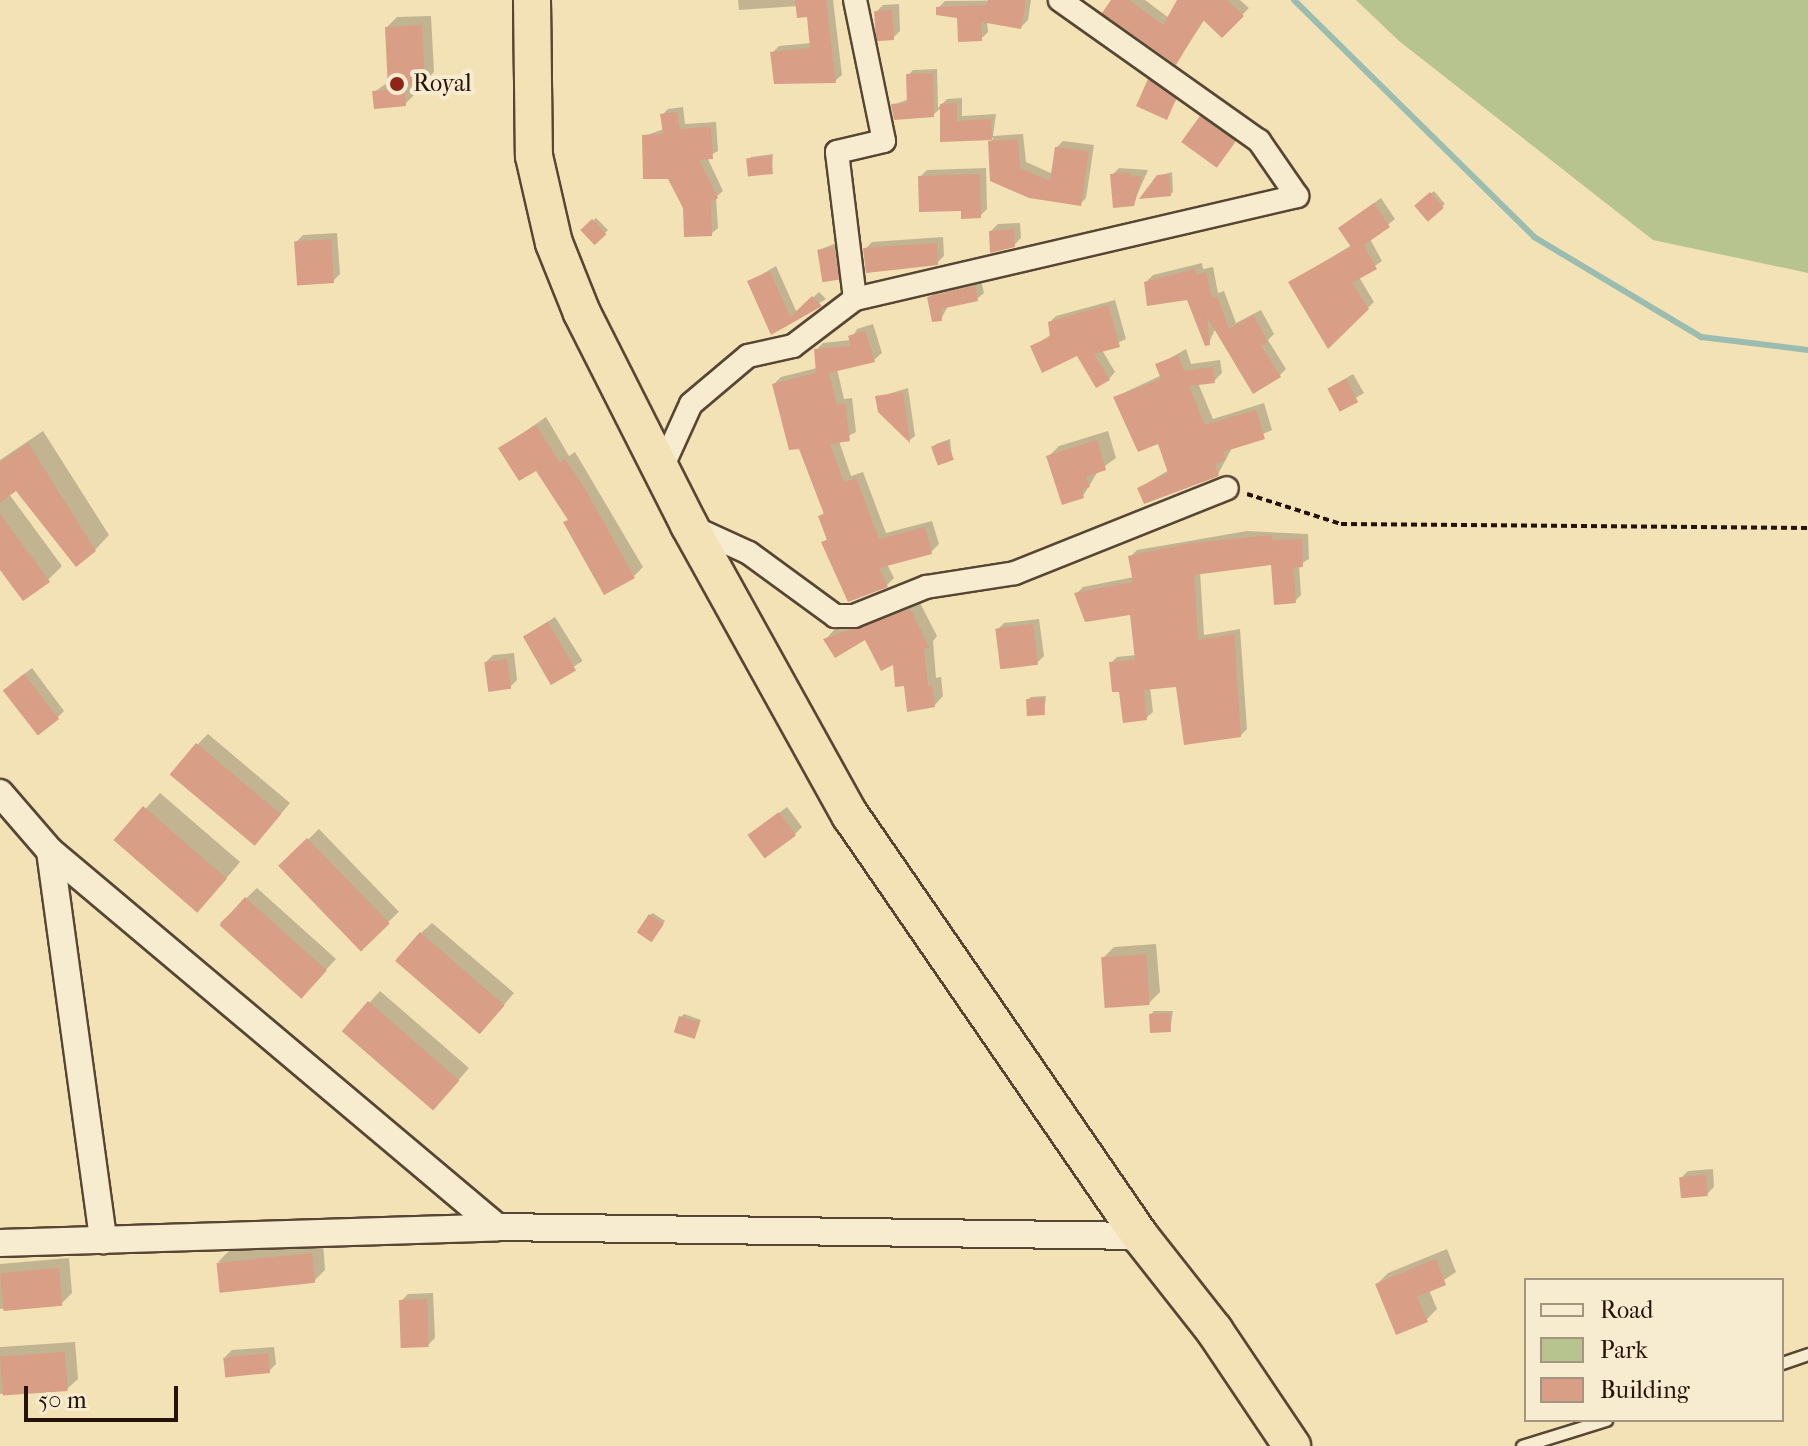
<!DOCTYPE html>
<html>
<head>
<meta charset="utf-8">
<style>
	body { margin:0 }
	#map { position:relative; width:1808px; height:1446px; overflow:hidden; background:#f3e2b6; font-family:"IM FELL French Canon",serif }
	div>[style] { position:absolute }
	.green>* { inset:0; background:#b8c490 }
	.shadow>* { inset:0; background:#0003; transform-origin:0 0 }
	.stream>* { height:6px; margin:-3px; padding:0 3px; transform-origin:3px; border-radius:3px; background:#9bbdaf }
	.building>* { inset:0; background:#d89e86; transform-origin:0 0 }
	.path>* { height:4px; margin-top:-2px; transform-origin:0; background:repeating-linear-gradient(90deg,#251209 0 6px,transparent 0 10px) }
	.roads { filter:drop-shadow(2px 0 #584634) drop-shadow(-2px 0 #584634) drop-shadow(0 2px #584634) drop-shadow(0 -2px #584634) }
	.service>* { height:11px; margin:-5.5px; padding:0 5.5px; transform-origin:5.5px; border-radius:5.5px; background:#f7ecd0 }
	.minor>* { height:22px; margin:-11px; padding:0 11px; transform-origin:11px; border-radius:11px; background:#f7ecd0 }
	.tertiary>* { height:26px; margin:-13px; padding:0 13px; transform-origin:13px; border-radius:13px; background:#f7ecd0 }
	.trunk>* { height:36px; margin:-18px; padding:0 18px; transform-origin:18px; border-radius:18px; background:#f3e2b6 }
	.dots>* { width:22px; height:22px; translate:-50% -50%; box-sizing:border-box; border:4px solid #f7ecd0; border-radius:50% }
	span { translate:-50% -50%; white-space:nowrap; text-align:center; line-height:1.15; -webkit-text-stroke:8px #f7ecd0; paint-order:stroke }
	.poi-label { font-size:24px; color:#251209 }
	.left { translate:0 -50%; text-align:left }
	.legend { position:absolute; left:1524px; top:1278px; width:260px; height:144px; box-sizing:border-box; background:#f7ecd0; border:2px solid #a39580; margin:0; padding:10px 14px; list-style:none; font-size:24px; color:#251209 }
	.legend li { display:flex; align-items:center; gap:16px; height:40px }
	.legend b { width:40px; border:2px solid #a39580 }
	.scale { position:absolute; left:24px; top:1386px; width:154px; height:36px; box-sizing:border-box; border:4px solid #251209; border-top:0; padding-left:10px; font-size:24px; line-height:28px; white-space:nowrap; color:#251209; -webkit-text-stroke:6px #f7ecd0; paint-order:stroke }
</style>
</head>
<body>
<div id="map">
	<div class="green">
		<i style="clip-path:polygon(1356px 0,1808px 0,1808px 273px,1653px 240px,1399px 41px)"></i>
	</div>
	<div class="shadow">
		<i style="clip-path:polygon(738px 0,833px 0,842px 75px,835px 81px,772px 53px,779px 46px,811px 43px,808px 15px,798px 6px,739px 10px)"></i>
		<i style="clip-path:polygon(1031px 0,1028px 20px,1021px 27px,987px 21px,988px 32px,981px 39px,959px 17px,938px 8px,945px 1px)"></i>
		<i style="clip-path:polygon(1114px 0,1145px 0,1169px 18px,1179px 0,1240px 0,1249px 8px,1222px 35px,1205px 19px,1176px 63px)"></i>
		<i style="clip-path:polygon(899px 4px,900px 31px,893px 38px,876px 12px,883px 5px)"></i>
		<i style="clip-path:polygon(431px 16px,434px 72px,424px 82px,414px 82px,415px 94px,405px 104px,374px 92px,390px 81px,387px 27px,397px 17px)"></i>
		<i style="clip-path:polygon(937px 69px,938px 108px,947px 99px,962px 98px,962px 116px,996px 114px,993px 136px,1023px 134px,1026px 162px,1053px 174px,1056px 148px,1063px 141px,1094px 145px,1086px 198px,1080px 204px,1029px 196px,990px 142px,994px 138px,942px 140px,942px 107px,933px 115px,893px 105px,909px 99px,908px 75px,913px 70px)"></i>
		<i style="clip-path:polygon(1156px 74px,1181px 92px,1166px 117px,1149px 80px)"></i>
		<i style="clip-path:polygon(683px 107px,685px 124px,716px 122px,718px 151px,707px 157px,723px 191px,716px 197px,718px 228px,711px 234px,685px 207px,644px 136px,664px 129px,662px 115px,668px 109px)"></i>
		<i style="clip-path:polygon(1208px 111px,1241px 134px,1223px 158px,1201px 117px)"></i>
		<i style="clip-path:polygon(773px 154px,772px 172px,748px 160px,751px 157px)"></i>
		<i style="clip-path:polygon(986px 168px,987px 209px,980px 216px,920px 177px,927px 170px)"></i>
		<i style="clip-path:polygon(1119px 168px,1148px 170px,1133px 204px,1112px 175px)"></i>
		<i style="clip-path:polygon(1172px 172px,1173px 192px,1170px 195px,1158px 176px)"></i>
		<i style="left:1434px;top:191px;width:17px;height:23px;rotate:50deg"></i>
		<i style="clip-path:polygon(1381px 198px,1395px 219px,1370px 239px,1382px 261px,1359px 277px,1374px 302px,1329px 345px,1290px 282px,1352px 245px,1340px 228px)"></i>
		<i style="left:596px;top:218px;width:17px;height:18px;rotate:45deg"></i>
		<i style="clip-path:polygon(1020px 223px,1021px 238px,1014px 245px,991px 231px,998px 224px)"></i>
		<i style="clip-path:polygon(337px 233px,340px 274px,333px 281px,296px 242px,303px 235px)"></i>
		<i style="clip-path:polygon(943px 237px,944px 256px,937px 263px,865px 249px,872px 242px)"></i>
		<i style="clip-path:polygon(841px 241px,845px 272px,838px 278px,819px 250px)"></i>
		<i style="clip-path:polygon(1202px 263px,1203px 269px,1213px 267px,1218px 293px,1224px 291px,1236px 323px,1261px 310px,1274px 334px,1268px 340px,1286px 369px,1279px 376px,1216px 327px,1209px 343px,1188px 298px,1146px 282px,1153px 275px)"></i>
		<i style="clip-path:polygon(776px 266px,797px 313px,819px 292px,826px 299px,772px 332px,749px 282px)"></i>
		<i style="clip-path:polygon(981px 280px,984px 293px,977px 299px,948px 306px,941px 319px,929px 298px,936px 291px)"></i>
		<i style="clip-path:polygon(1115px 300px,1126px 339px,1102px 350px,1115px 372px,1109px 379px,1078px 354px,1032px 347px,1052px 334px,1050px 322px,1056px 316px)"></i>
		<i style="clip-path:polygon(873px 324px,882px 353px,874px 360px,837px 369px,844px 399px,852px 398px,856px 432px,839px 441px,851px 476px,863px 472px,886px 533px,932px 521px,939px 544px,931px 552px,887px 564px,894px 578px,886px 586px,823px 543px,828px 538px,820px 516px,825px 512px,774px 384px,781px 377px,817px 368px,816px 350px,823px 343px,851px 340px,857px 329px)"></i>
		<i style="clip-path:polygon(1186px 349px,1191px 364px,1220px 360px,1222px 373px,1214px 381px,1198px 383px,1213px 419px,1264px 403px,1272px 430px,1232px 448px,1218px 474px,1139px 488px,1169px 470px,1159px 441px,1115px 397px,1162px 375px,1158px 365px)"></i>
		<i style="left:1353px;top:374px;width:22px;height:29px;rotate:60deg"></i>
		<i style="clip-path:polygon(908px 388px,915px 436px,910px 440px,879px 411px,878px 397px)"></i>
		<i style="clip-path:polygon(546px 417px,569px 456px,575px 452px,643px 567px,634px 576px,536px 468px,501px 448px)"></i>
		<i style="clip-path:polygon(43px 431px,109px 535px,95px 550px,16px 488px,9px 494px,62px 566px,48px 580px,0 566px,0 460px)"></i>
		<i style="clip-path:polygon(1108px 431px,1116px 458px,1098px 471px,1083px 496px,1048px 457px,1059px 446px)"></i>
		<i style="clip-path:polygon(950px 439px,952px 458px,933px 447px,936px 444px)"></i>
		<i style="clip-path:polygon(1247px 531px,1308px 534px,1309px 559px,1299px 565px,1301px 595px,1295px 601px,1273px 563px,1200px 572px,1204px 635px,1240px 629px,1247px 729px,1240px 736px,1178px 685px,1150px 687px,1153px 712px,1146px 718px,1121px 690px,1111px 663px,1117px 657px,1136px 655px,1132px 613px,1077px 593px,1083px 587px,1134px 577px,1131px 556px,1137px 550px)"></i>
		<i style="clip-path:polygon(919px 601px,937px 636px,933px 641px,936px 678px,941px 677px,943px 696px,934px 706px,905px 684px,895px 662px,866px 637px,826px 639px,834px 630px)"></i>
		<i style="left:555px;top:617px;width:52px;height:36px;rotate:58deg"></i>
		<i style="clip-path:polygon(1039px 619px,1044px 656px,1037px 663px,998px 629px,1004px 623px)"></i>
		<i style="clip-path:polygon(514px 653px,517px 680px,510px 687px,486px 662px,493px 655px)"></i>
		<i style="clip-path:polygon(32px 668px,64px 711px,57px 718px,11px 684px)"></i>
		<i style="clip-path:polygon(1046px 696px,1044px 713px,1028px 700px,1031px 697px)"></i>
		<i style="clip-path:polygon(208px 734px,290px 803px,265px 833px,197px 745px)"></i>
		<i style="clip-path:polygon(160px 793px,240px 862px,212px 895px,117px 840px)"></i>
		<i style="clip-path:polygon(787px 807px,802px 827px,795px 834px,758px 829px)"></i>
		<i style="left:319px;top:829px;width:115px;height:54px;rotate:46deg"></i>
		<i style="clip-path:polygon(257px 888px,336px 959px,311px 986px,220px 923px)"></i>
		<i style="clip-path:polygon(653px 913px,665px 921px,654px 936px,650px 915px)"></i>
		<i style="clip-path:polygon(432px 923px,514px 993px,490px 1021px,421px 933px)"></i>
		<i style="clip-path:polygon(1156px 944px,1160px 992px,1149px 1003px,1103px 958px,1114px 947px)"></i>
		<i style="clip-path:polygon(380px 991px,469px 1068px,444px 1097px,344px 1031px)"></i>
		<i style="clip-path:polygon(1154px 1011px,1173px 1011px,1170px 1030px,1151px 1014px)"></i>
		<i style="clip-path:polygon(684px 1014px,701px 1020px,693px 1037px,681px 1017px)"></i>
		<i style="clip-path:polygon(1713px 1169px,1714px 1187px,1707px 1194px,1681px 1178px,1688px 1171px)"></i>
		<i style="clip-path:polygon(323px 1243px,325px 1270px,314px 1281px,218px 1262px,229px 1251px)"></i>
		<i style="clip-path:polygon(1447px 1249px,1456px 1272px,1429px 1290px,1437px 1309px,1426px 1320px,1377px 1284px,1388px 1273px)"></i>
		<i style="clip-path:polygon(69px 1258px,72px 1293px,61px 1304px,0 1309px,0 1264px)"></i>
		<i style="clip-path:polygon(433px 1293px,435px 1338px,428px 1345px,401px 1301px,408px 1294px)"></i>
		<i style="clip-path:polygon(75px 1342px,78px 1379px,67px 1389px,0 1394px,0 1347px)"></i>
		<i style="clip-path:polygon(274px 1347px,276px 1364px,269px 1371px,225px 1357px,232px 1350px)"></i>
	</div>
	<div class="stream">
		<i style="left:1294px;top:0;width:337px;rotate:44.6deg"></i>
		<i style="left:1534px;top:237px;width:195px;rotate:30.9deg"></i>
		<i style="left:1701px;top:337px;width:108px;rotate:6.9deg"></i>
	</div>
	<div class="building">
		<i style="clip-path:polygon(795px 0,826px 0,836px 83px,774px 84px,770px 52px,810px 48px,807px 17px,797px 18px)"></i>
		<i style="clip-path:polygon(988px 0,1026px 0,1021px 29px,981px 22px,982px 41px,958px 42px,957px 18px,936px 15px,936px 7px,987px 5px)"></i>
		<i style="clip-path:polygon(1111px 0,1129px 0,1163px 25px,1177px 0,1227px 0,1244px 16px,1222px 38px,1203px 20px,1176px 65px,1102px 13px)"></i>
		<i style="left:892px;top:10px;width:30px;height:18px;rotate:86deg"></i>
		<i style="clip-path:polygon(422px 25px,425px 84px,404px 85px,406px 106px,374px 109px,372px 91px,388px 90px,385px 27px)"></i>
		<i style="clip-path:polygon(933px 73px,934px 117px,894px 120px,891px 104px,907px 103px,906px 74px)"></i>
		<i style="clip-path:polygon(1148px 79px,1176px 99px,1167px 120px,1136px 106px)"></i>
		<i style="clip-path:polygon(957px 103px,957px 121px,991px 119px,992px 140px,940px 142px,940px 104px)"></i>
		<i style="clip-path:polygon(677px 112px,680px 129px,711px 127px,713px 159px,699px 160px,718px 198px,711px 202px,712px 236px,684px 237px,683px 208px,668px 179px,643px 179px,642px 135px,663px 134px,660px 114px)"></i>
		<i style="left:1200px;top:116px;width:44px;height:32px;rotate:36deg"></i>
		<i style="clip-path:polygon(1018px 139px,1020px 168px,1050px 181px,1055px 147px,1089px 151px,1081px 206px,1029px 198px,990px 181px,988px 141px)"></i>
		<i style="left:771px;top:156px;width:18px;height:25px;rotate:84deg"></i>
		<i style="clip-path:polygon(1131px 173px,1131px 177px,1142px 176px,1134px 206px,1113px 208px,1110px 174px)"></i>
		<i style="clip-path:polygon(980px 174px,981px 218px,961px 219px,961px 211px,919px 212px,918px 176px)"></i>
		<i style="clip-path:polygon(1169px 174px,1171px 196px,1139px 199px,1157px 175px)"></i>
		<i style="left:1430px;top:192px;width:21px;height:21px;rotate:49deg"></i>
		<i style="clip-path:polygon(1374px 203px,1390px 227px,1364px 245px,1377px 269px,1352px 283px,1369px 309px,1328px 349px,1288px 282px,1351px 247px,1338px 228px)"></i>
		<i style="left:592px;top:219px;width:21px;height:16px;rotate:47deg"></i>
		<i style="clip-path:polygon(1014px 229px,1015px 247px,990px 253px,989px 231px)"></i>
		<i style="left:331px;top:239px;width:44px;height:37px;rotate:86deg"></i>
		<i style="clip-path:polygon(937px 243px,938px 265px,866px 273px,863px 248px)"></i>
		<i style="left:834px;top:247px;width:33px;height:17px;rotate:81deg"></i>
		<i style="clip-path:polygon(1195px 269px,1196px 275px,1206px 272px,1212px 298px,1217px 296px,1229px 329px,1253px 315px,1268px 342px,1261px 346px,1281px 377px,1253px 394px,1207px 317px,1210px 345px,1205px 346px,1187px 300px,1147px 306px,1144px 282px)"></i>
		<i style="clip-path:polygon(770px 271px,790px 317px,812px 296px,822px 306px,771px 335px,747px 281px)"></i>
		<i style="clip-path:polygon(975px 286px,978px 301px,941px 309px,942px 321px,932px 322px,927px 297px)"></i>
		<i style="clip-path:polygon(1108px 305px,1120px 347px,1094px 354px,1110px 380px,1096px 388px,1077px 356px,1042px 373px,1030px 346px,1050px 337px,1048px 322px)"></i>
		<i style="clip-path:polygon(865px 330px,875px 362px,829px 373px,837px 405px,845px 404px,850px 441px,830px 444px,844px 482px,856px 478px,879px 539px,925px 527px,932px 554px,879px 568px,888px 587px,848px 602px,821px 542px,827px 540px,818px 516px,824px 514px,799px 449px,789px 450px,772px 384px,816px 373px,814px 349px,851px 346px,848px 336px)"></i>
		<i style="clip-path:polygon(1178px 355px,1184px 371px,1213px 367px,1215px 383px,1189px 386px,1205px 425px,1256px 410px,1265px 439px,1223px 452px,1226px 460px,1215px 464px,1219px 476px,1144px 504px,1137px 488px,1168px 473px,1158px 444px,1138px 452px,1113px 397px,1161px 379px,1155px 364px)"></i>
		<i style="left:1346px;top:379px;width:26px;height:21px;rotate:62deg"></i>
		<i style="clip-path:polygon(903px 392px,910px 443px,878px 412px,875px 396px)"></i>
		<i style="clip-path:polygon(536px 425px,560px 463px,565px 459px,584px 487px,635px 578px,604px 595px,563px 522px,568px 520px,536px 471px,519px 481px,498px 448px)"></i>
		<i style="clip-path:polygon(1097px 440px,1106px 470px,1086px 477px,1090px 487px,1082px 490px,1084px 498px,1062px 505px,1046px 456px)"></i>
		<i style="left:947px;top:441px;width:20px;height:17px;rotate:70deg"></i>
		<i style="clip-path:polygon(28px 443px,96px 551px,76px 567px,16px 491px,0 503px,0 462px)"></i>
		<i style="clip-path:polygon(0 514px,50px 582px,23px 601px,0 570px)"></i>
		<i style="clip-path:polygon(1272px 535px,1272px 540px,1302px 539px,1303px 567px,1293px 568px,1296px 603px,1274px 605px,1271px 565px,1194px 575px,1198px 640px,1234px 634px,1241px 737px,1184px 745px,1176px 687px,1144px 690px,1147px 720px,1123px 723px,1119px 692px,1112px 692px,1109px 662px,1135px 660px,1130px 615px,1085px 622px,1074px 593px,1133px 582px,1128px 556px,1192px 543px)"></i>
		<i style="clip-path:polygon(910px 609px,929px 647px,924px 649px,928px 686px,932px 685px,935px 707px,907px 712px,904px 686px,895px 687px,893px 665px,881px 671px,865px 640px,835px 658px,823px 639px)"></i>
		<i style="left:548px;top:622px;width:56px;height:29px;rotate:60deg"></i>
		<i style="left:1033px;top:624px;width:41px;height:38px;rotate:83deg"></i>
		<i style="left:507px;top:659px;width:30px;height:23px;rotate:82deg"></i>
		<i style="left:24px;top:674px;width:57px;height:27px;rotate:52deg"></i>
		<i style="left:1044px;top:698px;width:17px;height:18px;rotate:87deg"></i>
		<i style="left:196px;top:743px;width:111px;height:41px;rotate:40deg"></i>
		<i style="left:143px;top:806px;width:111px;height:45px;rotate:41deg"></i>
		<i style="left:779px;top:812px;width:29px;height:39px;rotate:54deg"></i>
		<i style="left:307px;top:838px;width:119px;height:40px;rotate:46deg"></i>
		<i style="left:245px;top:897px;width:110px;height:38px;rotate:42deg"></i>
		<i style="left:649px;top:914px;width:18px;height:22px;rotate:34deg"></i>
		<i style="left:420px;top:932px;width:112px;height:38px;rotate:41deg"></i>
		<i style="left:1146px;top:954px;width:51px;height:45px;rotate:86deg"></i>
		<i style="left:368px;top:1001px;width:121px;height:40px;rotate:41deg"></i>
		<i style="left:1170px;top:1013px;width:19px;height:21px;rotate:87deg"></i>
		<i style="left:679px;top:1016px;width:22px;height:17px;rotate:18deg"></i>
		<i style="left:1706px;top:1175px;width:21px;height:27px;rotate:85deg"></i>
		<i style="left:312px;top:1253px;width:30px;height:96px;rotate:84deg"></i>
		<i style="clip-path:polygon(1436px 1259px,1446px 1285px,1417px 1297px,1428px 1322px,1396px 1335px,1375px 1284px)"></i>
		<i style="left:59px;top:1268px;width:38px;height:59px;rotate:85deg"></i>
		<i style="left:427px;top:1299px;width:48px;height:28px;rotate:88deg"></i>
		<i style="left:65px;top:1352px;width:39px;height:65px;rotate:86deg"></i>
		<i style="left:268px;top:1353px;width:20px;height:45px;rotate:84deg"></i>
	</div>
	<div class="path">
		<i style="left:1247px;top:494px;width:99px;rotate:17.7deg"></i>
		<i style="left:1341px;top:524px;width:467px;rotate:0.5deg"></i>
	</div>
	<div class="roads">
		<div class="service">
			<i style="left:1782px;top:1363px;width:28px;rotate:-19deg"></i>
			<i style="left:1522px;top:1446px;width:88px;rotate:-17.2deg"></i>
		</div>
		<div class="minor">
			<i style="left:855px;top:299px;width:454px;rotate:-13.1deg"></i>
			<i style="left:1297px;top:196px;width:67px;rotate:-124.6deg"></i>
			<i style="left:1259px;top:141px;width:244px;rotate:-144.7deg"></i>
			<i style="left:661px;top:470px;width:72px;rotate:-65.6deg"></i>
			<i style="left:691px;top:404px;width:75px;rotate:-40.1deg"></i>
			<i style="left:748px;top:356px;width:46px;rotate:-12.5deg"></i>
			<i style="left:793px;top:346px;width:78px;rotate:-37.2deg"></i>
			<i style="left:855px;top:299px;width:148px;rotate:-97deg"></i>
			<i style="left:837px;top:152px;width:48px;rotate:-13.2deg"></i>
			<i style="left:884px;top:141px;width:144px;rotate:-101.6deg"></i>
			<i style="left:690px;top:526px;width:65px;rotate:24.6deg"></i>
			<i style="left:749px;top:553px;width:107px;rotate:36.2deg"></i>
			<i style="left:835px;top:616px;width:19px"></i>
			<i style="left:854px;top:616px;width:78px;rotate:-21.9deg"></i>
			<i style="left:926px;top:587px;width:90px;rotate:-8.9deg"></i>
			<i style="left:1015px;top:573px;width:228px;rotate:-21.8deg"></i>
		</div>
		<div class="tertiary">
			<i style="left:0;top:793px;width:77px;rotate:49.2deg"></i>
			<i style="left:50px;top:851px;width:393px;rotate:82.2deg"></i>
			<i style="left:50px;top:851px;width:584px;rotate:40.07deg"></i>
			<i style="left:0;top:1243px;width:497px;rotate:-1.8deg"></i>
			<i style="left:497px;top:1227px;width:643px;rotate:0.8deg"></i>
		</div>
		<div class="trunk">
			<i style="left:532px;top:0;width:156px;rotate:89.3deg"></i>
			<i style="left:534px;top:156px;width:89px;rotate:77.1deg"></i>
			<i style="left:554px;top:243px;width:75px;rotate:68.2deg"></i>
			<i style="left:582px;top:313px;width:237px;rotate:63.2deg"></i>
			<i style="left:689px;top:525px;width:332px;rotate:61deg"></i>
			<i style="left:850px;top:815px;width:511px;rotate:55.44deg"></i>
			<i style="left:1140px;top:1236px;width:120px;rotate:51.8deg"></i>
			<i style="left:1214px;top:1330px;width:140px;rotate:56.1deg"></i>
		</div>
	</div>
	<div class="dots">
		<i style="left:397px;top:84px;background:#8f2418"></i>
	</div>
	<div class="poi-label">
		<span class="left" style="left:413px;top:84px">Royal</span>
	</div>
	<ul class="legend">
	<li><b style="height:10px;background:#f7ecd0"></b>Road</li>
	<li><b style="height:22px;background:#b8c490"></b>Park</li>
	<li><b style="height:22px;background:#d89e86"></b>Building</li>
	</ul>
	<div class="scale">50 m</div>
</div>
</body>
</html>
